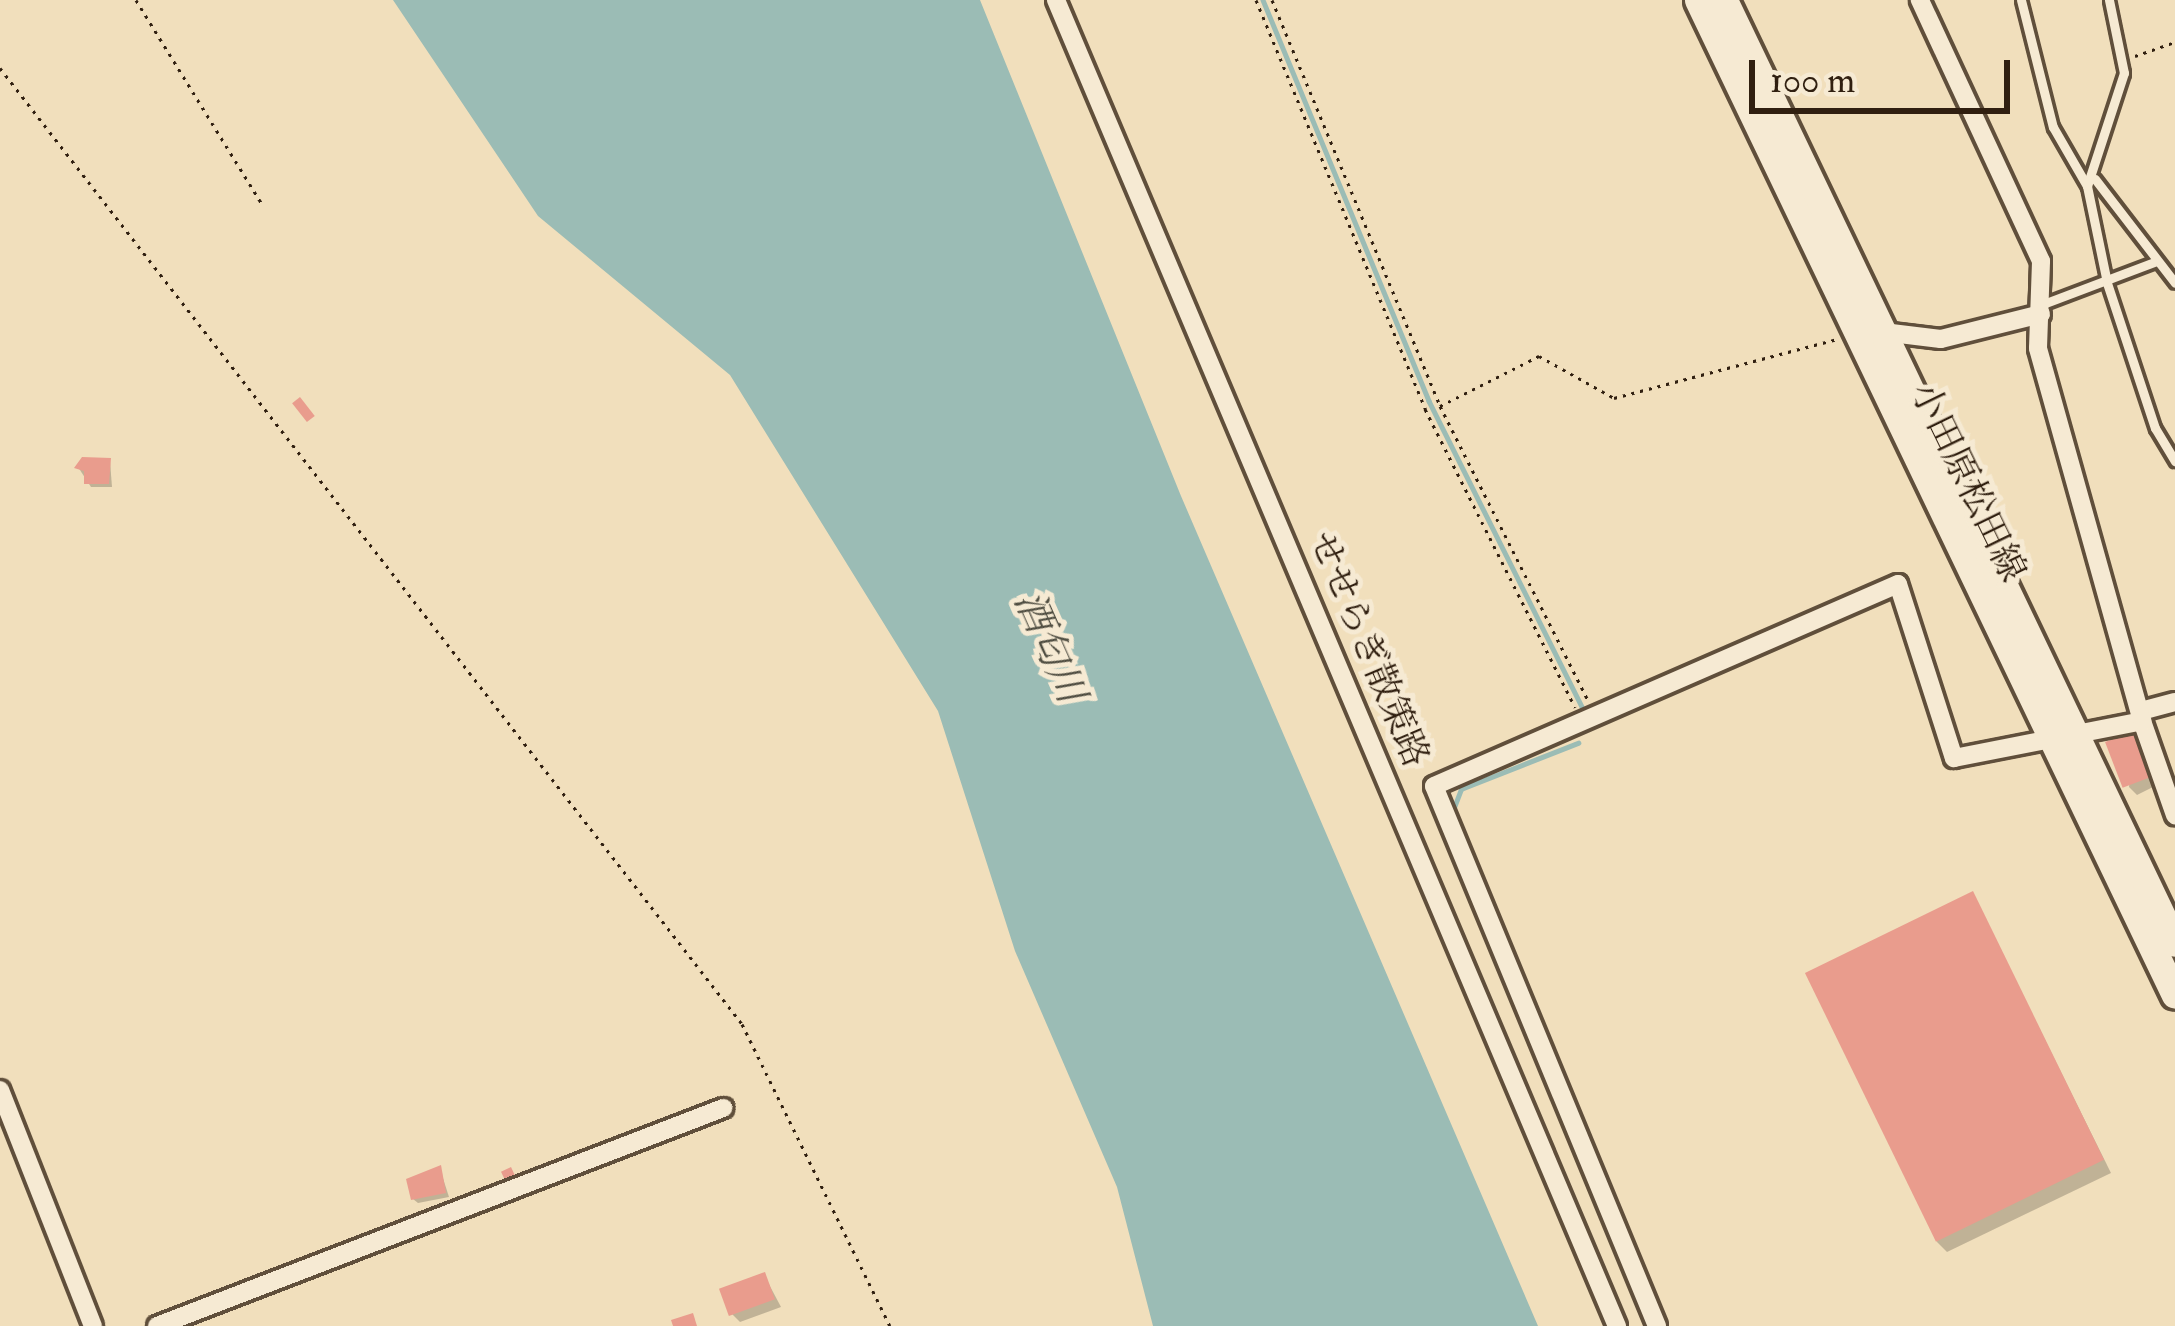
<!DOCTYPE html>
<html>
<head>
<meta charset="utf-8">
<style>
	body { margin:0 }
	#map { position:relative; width:2175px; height:1326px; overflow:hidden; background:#f1dfbc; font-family:"IM FELL Double Pica","Noto Serif JP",serif }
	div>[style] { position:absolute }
	.water>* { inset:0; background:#9bbcb5 }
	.shadow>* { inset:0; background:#0003 }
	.stream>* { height:4.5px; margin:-2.25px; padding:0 2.25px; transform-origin:2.25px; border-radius:2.25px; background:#9bbcb5 }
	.building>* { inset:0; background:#e99c8d; transform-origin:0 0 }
	.path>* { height:3px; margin-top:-1.5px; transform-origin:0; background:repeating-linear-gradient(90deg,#301f10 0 3px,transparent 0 9px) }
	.roads { filter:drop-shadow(3px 0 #604f3b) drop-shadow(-3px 0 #604f3b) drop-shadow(0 3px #604f3b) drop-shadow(0 -3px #604f3b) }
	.service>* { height:9px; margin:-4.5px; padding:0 4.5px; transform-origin:4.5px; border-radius:4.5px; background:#f6ead3 }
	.minor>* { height:18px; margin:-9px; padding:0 9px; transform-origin:9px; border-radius:9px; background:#f6ead3 }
	.secondary>* { height:27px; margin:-13.5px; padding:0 13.5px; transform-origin:13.5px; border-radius:13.5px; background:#f6ead3 }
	span { translate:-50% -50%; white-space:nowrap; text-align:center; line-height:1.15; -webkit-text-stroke:10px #f6ead3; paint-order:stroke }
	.street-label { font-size:36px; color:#301f10 }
	.water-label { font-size:39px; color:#504e42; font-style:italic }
	.scale { position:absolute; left:1749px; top:60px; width:261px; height:54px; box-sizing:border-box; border:6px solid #301f10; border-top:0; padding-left:15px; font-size:36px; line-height:42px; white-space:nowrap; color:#301f10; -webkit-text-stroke:9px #f6ead3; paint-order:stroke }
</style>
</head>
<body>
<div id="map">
	<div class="water">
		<i style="clip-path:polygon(393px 0,980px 0,1181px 496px,1538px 1326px,1153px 1326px,1117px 1187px,1015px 951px,938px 711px,730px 375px,538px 216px)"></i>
	</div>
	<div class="shadow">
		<i style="clip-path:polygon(110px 461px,112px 487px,91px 487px,78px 467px)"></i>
		<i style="clip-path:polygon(2134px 735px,2157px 785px,2137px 795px,2129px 787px)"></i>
		<i style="clip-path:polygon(1973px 895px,2111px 1173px,1947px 1252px,1937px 1242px)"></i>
		<i style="clip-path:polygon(440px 1169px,449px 1197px,418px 1203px,413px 1199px)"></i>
		<i style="clip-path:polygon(764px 1275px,781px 1307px,740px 1322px,732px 1314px)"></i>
	</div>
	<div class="stream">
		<i style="left:1263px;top:0;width:434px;rotate:67.5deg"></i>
		<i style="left:1429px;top:401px;width:350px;rotate:63.4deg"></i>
		<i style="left:1453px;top:810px;width:22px;rotate:-69deg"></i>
		<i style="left:1461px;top:789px;width:126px;rotate:-21.5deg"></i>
	</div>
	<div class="building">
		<i style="left:300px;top:397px;width:24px;height:10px;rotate:52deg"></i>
		<i style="clip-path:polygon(111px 458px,109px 484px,84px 484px,84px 471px,74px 468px,82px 457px)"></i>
		<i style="left:2134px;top:731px;width:49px;height:31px;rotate:69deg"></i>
		<i style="left:1973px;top:891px;width:299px;height:187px;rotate:64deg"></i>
		<i style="clip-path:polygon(441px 1165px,446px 1193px,411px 1200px,406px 1179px)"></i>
		<i style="left:511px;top:1167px;width:14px;height:11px;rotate:65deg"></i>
		<i style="left:765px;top:1272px;width:29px;height:49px;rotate:70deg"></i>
		<i style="clip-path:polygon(693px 1313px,697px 1326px,673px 1326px,671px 1320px)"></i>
	</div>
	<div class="path">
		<i style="left:136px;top:0;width:242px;rotate:58.3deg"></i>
		<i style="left:1256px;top:0;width:443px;rotate:67.5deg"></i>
		<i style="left:1425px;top:409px;width:334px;rotate:63.3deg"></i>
		<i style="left:1272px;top:0;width:439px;rotate:67.5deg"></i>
		<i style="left:1440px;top:406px;width:331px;rotate:63.3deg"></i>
		<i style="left:2135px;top:56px;width:42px;rotate:-19.3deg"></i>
		<i style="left:0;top:68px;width:1210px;rotate:52.18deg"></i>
		<i style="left:742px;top:1024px;width:336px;rotate:63.9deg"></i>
		<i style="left:1440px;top:406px;width:111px;rotate:-26.8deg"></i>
		<i style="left:1539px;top:356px;width:86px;rotate:29.2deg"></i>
		<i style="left:1614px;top:398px;width:232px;rotate:-14.8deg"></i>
	</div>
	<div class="roads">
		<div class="service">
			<i style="left:2021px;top:0;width:131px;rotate:75.9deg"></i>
			<i style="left:2053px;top:127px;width:68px;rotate:60deg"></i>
			<i style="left:2087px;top:186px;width:99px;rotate:78.3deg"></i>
			<i style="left:2107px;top:283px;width:153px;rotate:71.7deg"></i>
			<i style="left:2155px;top:428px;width:39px;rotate:59deg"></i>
			<i style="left:2095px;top:179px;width:131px;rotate:52.4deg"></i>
			<i style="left:2087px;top:186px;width:119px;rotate:-71.9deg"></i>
			<i style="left:2124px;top:73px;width:75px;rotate:-101.6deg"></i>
			<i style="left:2043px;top:304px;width:119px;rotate:-20.7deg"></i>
		</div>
		<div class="minor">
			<i style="left:1056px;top:0;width:1440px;rotate:67.07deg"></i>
			<i style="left:1883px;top:332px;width:58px;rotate:6.9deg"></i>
			<i style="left:1941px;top:339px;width:103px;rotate:-14deg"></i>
			<i style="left:2141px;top:711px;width:35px;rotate:-15deg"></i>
			<i style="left:2142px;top:721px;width:100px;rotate:70.7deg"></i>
			<i style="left:0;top:1090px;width:254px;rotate:68.5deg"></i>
			<i style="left:157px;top:1326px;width:607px;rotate:-21.06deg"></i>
			<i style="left:1657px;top:1326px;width:584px;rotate:-112.44deg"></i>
			<i style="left:1434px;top:786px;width:506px;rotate:-23.53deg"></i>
			<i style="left:1898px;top:584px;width:183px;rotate:72.2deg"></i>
			<i style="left:1954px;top:758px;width:192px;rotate:-11.1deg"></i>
			<i style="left:2142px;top:721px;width:387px;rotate:-105.6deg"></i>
			<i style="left:2038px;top:348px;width:87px;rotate:-88deg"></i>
			<i style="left:2041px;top:261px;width:288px;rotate:-114.9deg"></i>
		</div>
		<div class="secondary">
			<i style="left:1698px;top:0;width:1103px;rotate:64.39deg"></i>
			<i style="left:1724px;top:0;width:1045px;rotate:64.44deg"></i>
		</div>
	</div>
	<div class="street-label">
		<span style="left:1968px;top:482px;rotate:64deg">小田原松田線</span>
		<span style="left:1369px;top:649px;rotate:67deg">せせらぎ散策路</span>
	</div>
	<div class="water-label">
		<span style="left:1049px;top:647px;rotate:66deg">酒匂川</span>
	</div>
	<div class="scale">100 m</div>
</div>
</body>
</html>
